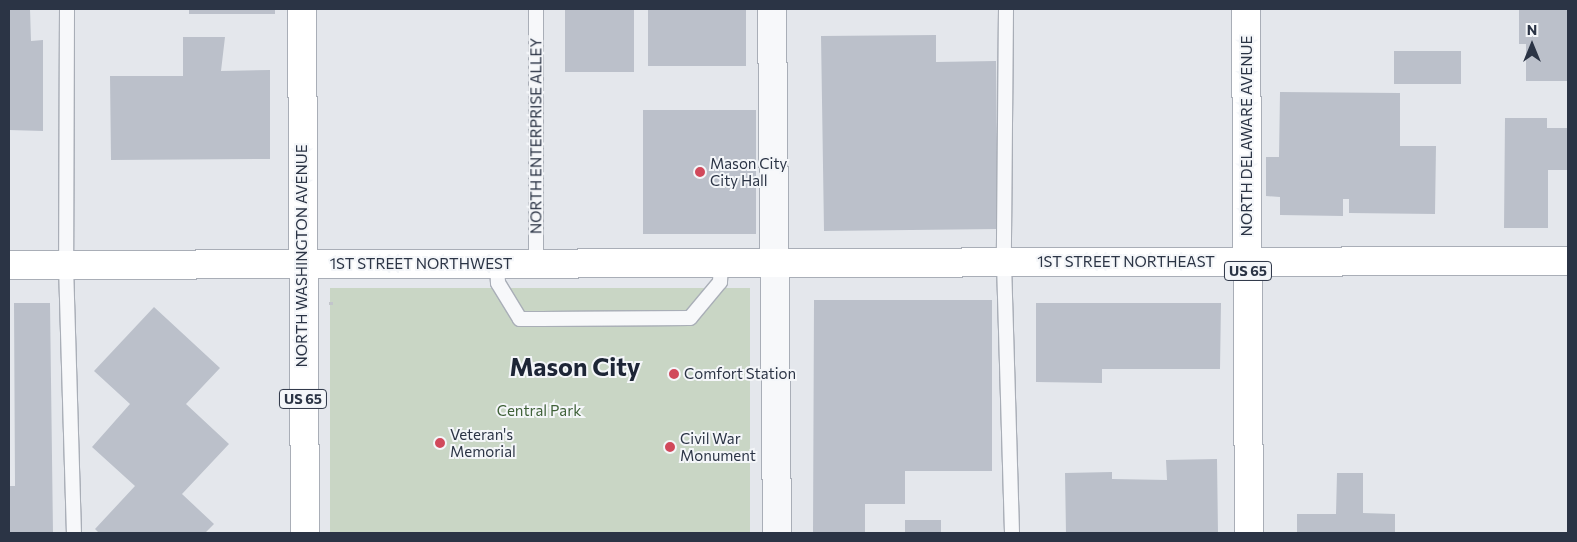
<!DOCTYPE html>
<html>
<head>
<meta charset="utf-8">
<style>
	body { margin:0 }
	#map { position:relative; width:1577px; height:542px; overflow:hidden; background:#e4e7ec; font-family:Commissioner,sans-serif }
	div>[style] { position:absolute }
	.green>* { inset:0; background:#c9d6c5; transform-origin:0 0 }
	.building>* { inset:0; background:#bbc0ca; transform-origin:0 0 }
	.path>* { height:3px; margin-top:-1.5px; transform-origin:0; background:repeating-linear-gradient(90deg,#c2c5cb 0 4px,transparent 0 8px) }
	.roads { filter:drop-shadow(1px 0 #a9aeb7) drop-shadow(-1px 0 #a9aeb7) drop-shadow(0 1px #a9aeb7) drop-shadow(0 -1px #a9aeb7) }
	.lane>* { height:14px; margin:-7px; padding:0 7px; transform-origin:7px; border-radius:7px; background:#f7f8fa }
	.street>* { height:28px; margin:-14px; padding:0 14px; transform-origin:14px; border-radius:14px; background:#f7f8fa }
	.secondary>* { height:28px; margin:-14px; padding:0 14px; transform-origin:14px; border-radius:14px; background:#fff }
	.primary>* { height:28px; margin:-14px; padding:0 14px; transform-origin:14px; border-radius:14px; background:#fff }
	.dots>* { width:14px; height:14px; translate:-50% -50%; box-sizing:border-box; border:2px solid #f4f6f9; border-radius:50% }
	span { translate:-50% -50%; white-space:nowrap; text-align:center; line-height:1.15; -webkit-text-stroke:4px #f4f6f9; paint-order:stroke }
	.shield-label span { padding:1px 4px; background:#f4f6f9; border:1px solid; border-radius:4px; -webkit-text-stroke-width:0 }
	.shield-label { font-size:14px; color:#2b3445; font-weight:700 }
	.street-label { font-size:15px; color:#2b3445 }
	.poi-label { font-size:15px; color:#2b3445 }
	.left { translate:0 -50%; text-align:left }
	.park-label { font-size:15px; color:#3f6138 }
	.town-label { font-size:25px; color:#1d2536; font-weight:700 }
	.frame { position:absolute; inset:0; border:10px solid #2b3445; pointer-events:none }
	.north { position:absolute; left:1507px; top:20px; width:50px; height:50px; -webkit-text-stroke:4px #f4f6f9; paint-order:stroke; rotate:0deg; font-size:14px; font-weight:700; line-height:20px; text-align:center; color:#2b3445 }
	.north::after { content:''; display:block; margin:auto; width:18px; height:22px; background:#2b3445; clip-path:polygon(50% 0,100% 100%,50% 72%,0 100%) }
</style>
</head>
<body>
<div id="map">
	<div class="green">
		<i style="left:330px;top:288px;width:420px;height:245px"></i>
	</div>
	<div class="building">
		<i style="clip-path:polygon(9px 9px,30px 9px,31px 41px,43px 40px,43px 131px,9px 130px)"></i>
		<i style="left:189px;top:9px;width:86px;height:5px"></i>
		<i style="left:565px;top:9px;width:69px;height:63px"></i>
		<i style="left:648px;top:9px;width:98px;height:57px"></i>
		<i style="clip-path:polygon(1519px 9px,1568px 9px,1568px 81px,1526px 81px,1526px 44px,1519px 44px)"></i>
		<i style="clip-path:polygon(936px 35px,936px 62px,996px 61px,998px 229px,824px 231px,821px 36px)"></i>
		<i style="clip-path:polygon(183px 37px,225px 37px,221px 71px,270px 70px,270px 159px,111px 160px,110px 76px,183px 76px)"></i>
		<i style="left:1394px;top:51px;width:67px;height:33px"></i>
		<i style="clip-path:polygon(1280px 92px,1400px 93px,1400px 146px,1436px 146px,1435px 214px,1349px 213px,1349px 199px,1343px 199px,1343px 216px,1280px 215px,1280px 197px,1266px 196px,1266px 157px,1279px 157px)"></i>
		<i style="left:643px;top:110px;width:113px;height:124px"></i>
		<i style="clip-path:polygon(1505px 118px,1547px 118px,1547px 128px,1568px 128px,1568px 170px,1548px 170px,1548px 228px,1504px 228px)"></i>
		<i style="clip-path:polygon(814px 300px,992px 300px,992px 471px,905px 471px,905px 504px,865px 504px,865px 533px,813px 533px)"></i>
		<i style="clip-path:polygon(14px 303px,50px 303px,53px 533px,9px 533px,9px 486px,15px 486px)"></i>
		<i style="clip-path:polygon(1036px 303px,1221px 303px,1220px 369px,1102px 369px,1102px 383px,1036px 382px)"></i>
		<i style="clip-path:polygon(154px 307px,220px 368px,186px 404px,229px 444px,182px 494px,214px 524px,205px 533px,99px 533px,95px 529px,135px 486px,92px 447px,130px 404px,94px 371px)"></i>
		<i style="clip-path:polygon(1217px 459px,1218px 533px,1066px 533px,1065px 473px,1112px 472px,1112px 479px,1167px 480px,1166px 460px)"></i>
		<i style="clip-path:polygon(1337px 473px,1363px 473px,1363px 513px,1395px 514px,1395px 533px,1297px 533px,1297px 514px,1336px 514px)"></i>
		<i style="left:905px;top:520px;width:36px;height:13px"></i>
	</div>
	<div class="path">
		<i style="left:329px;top:303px;width:8px"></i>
	</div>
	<div class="roads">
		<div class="lane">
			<i style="left:67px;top:9px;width:256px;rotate:90.2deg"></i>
			<i style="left:66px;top:265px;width:268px;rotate:88.3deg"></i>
			<i style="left:1006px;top:9px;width:254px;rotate:90.5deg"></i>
			<i style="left:1004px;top:263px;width:270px;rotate:88.3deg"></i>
			<i style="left:497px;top:264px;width:19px;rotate:87deg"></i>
			<i style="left:498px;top:283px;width:42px;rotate:58.6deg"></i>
			<i style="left:520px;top:319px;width:21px"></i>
			<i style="left:541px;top:319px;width:149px;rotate:-0.4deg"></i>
			<i style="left:690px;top:318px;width:47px;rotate:-50.2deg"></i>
			<i style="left:720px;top:282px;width:18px;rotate:-87deg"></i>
			<i style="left:536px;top:264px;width:255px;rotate:-90deg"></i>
		</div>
		<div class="street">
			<i style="left:772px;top:9px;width:524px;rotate:89.45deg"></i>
		</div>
		<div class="secondary">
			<i style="left:9px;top:265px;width:1559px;rotate:-0.15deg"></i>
		</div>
		<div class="primary">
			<i style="left:302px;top:9px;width:524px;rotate:89.67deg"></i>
			<i style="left:1246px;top:9px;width:524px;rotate:89.67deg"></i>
		</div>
	</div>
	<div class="dots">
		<i style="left:700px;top:172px;background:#d1495b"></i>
		<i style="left:674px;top:374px;background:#d1495b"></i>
		<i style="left:440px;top:443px;background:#d1495b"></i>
		<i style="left:670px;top:447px;background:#d1495b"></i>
	</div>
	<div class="shield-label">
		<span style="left:1248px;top:271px">US 65</span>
		<span style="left:303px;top:399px">US 65</span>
	</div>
	<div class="street-label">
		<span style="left:536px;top:136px;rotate:-90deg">NORTH ENTERPRISE ALLEY</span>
		<span style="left:1247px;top:136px;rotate:-90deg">NORTH DELAWARE AVENUE</span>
		<span style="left:302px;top:256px;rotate:-90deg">NORTH WASHINGTON AVENUE</span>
		<span style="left:1126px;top:262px">1ST STREET NORTHEAST</span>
		<span style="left:421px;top:264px">1ST STREET NORTHWEST</span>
	</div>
	<div class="poi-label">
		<span class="left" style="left:710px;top:172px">Mason City<br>City Hall</span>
		<span class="left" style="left:684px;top:374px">Comfort Station</span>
		<span class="left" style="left:450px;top:443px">Veteran's<br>Memorial</span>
		<span class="left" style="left:680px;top:447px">Civil War<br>Monument</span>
	</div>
	<div class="park-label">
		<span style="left:539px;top:411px">Central Park</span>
	</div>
	<div class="town-label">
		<span style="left:575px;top:366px">Mason City</span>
	</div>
	<div class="frame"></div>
	<div class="north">N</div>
</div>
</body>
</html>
